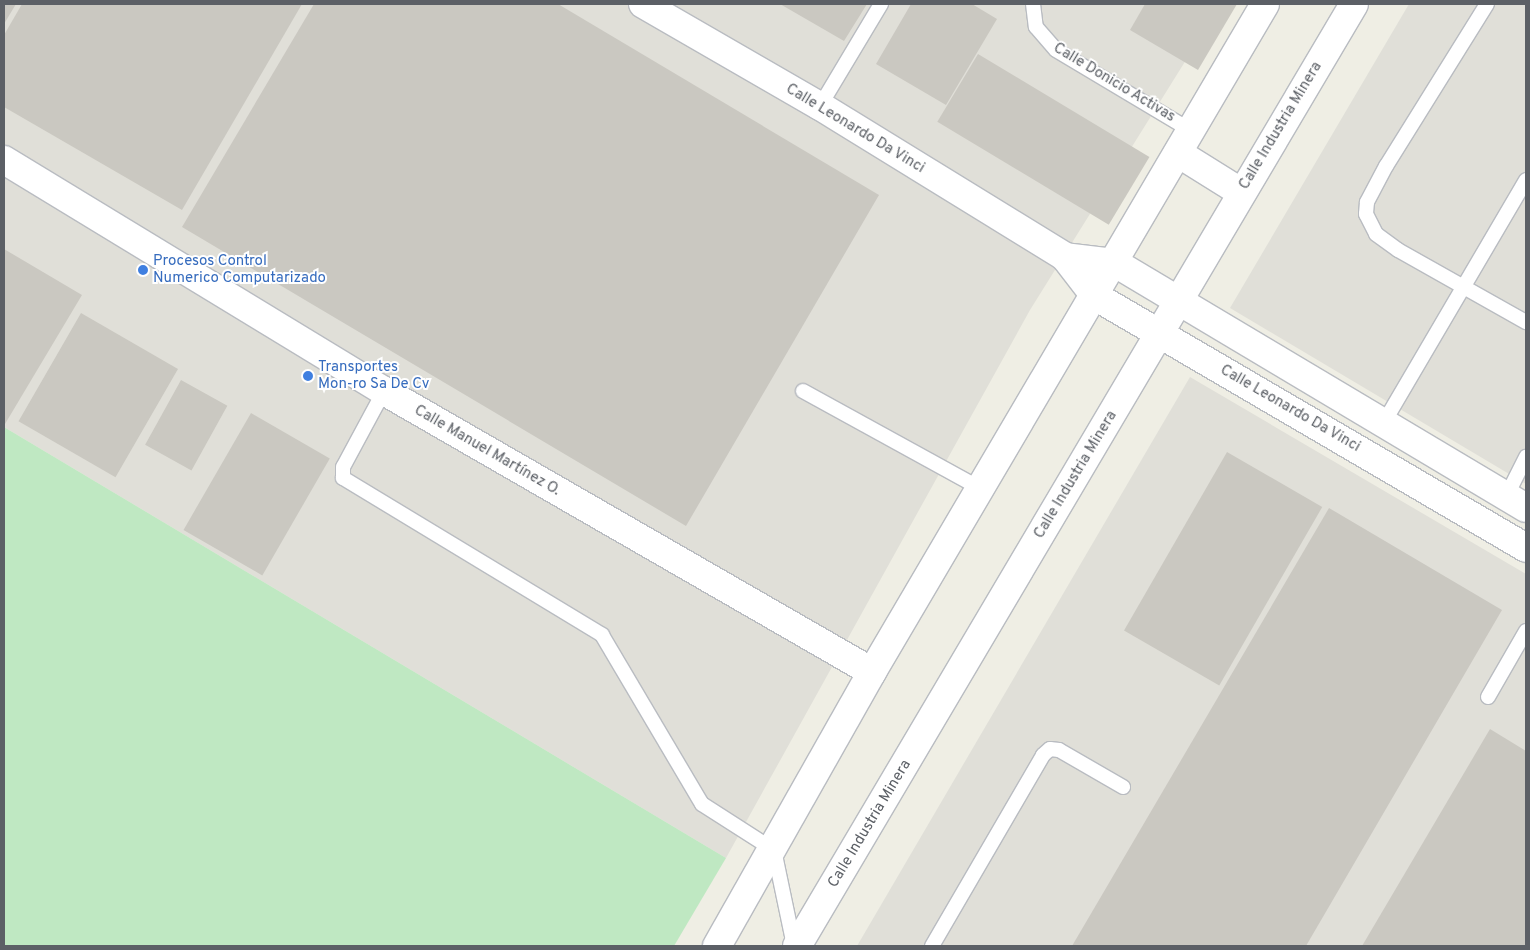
<!DOCTYPE html>
<html>
<head>
<meta charset="utf-8">
<style>
	body { margin:0 }
	#map { position:relative; width:1530px; height:950px; overflow:hidden; background:#efeee4; font-family:Overpass,sans-serif }
	div>[style] { position:absolute }
	.industrial>* { inset:0; background:#e0dfd8 }
	.green>* { inset:0; background:#bfe8c2 }
	.building>* { inset:0; background:#cac8c1; transform-origin:0 0 }
	.roads { filter:drop-shadow(1px 0 #b9bcc1) drop-shadow(-1px 0 #b9bcc1) drop-shadow(0 1px #b9bcc1) drop-shadow(0 -1px #b9bcc1) }
	.lane>* { height:14px; margin:-7px; padding:0 7px; transform-origin:7px; border-radius:7px; background:#fff }
	.street>* { height:28px; margin:-14px; padding:0 14px; transform-origin:14px; border-radius:14px; background:#fff }
	.secondary>* { height:28px; margin:-14px; padding:0 14px; transform-origin:14px; border-radius:14px; background:#fff }
	.dots>* { width:14px; height:14px; translate:-50% -50%; box-sizing:border-box; border:2px solid #fff; border-radius:50% }
	span { translate:-50% -50%; white-space:nowrap; text-align:center; line-height:1.15; -webkit-text-stroke:4px #fff; paint-order:stroke }
	.street-label { font-size:15px; color:#5c6066 }
	.shop-label { font-size:15px; color:#366cbe }
	.left { translate:0 -50%; text-align:left }
	.frame { position:absolute; inset:0; border:5px solid #5c6066; pointer-events:none }
</style>
</head>
<body>
<div id="map">
	<div class="industrial">
		<i style="clip-path:polygon(4px 4px,1221px 4px,1030px 310px,726px 858px,4px 427px)"></i>
		<i style="clip-path:polygon(1409px 4px,1526px 4px,1526px 484px,1230px 308px)"></i>
		<i style="clip-path:polygon(1190px 377px,1526px 574px,1526px 946px,857px 946px)"></i>
	</div>
	<div class="green">
		<i style="clip-path:polygon(4px 427px,726px 858px,674px 946px,4px 946px)"></i>
	</div>
	<div class="building">
		<i style="clip-path:polygon(4px 4px,16px 4px,4px 24px)"></i>
		<i style="clip-path:polygon(22px 4px,302px 4px,182px 210px,4px 107px,4px 35px)"></i>
		<i style="clip-path:polygon(314px 4px,558px 4px,879px 195px,686px 526px,182px 227px)"></i>
		<i style="clip-path:polygon(780px 4px,867px 4px,844px 41px)"></i>
		<i style="clip-path:polygon(911px 4px,972px 4px,997px 19px,946px 105px,876px 64px)"></i>
		<i style="clip-path:polygon(1145px 4px,1237px 4px,1198px 70px,1130px 30px)"></i>
		<i style="left:978px;top:54px;width:200px;height:79px;rotate:31deg"></i>
		<i style="clip-path:polygon(4px 249px,82px 295px,5px 424px,4px 424px)"></i>
		<i style="left:81px;top:313px;width:112px;height:125px;rotate:30deg"></i>
		<i style="left:181px;top:380px;width:53px;height:74px;rotate:29deg"></i>
		<i style="left:251px;top:413px;width:91px;height:135px;rotate:30deg"></i>
		<i style="left:1227px;top:452px;width:110px;height:206px;rotate:30deg"></i>
		<i style="clip-path:polygon(1329px 508px,1502px 610px,1306px 946px,1072px 946px)"></i>
		<i style="clip-path:polygon(1490px 729px,1526px 751px,1526px 946px,1362px 946px)"></i>
	</div>
	<div class="roads">
		<div class="lane">
			<i style="left:1033px;top:4px;width:23px;rotate:83deg"></i>
			<i style="left:1036px;top:27px;width:30px;rotate:49deg"></i>
			<i style="left:1056px;top:50px;width:158px;rotate:30.8deg"></i>
			<i style="left:1487px;top:4px;width:191px;rotate:121.9deg"></i>
			<i style="left:1386px;top:166px;width:41px;rotate:117.8deg"></i>
			<i style="left:1367px;top:202px;width:12px;rotate:95deg"></i>
			<i style="left:1366px;top:214px;width:22px;rotate:63deg"></i>
			<i style="left:1376px;top:234px;width:27px;rotate:36deg"></i>
			<i style="left:1398px;top:250px;width:147px;rotate:29.4deg"></i>
			<i style="left:820px;top:106px;width:119px;rotate:-59.1deg"></i>
			<i style="left:384px;top:391px;width:86px;rotate:118.3deg"></i>
			<i style="left:343px;top:467px;width:11px;rotate:90deg"></i>
			<i style="left:343px;top:478px;width:303px;rotate:31.2deg"></i>
			<i style="left:602px;top:635px;width:196px;rotate:59.4deg"></i>
			<i style="left:702px;top:804px;width:85px;rotate:32.6deg"></i>
			<i style="left:774px;top:850px;width:98px;rotate:78.2deg"></i>
			<i style="left:803px;top:391px;width:203px;rotate:28.8deg"></i>
			<i style="left:1383px;top:424px;width:283px;rotate:-59.6deg"></i>
			<i style="left:1506px;top:497px;width:45px;rotate:-63.4deg"></i>
			<i style="left:1488px;top:697px;width:76px;rotate:-60.1deg"></i>
			<i style="left:932px;top:946px;width:221px;rotate:-59.8deg"></i>
			<i style="left:1043px;top:755px;width:9px;rotate:-41deg"></i>
			<i style="left:1050px;top:749px;width:9px;rotate:6deg"></i>
			<i style="left:1059px;top:750px;width:74px;rotate:30deg"></i>
		</div>
		<div class="street">
			<i style="left:4px;top:160px;width:445px;rotate:31.3deg"></i>
			<i style="left:384px;top:391px;width:563px;rotate:29.93deg"></i>
		</div>
		<div class="secondary">
			<i style="left:643px;top:4px;width:204px;rotate:30deg"></i>
			<i style="left:820px;top:106px;width:288px;rotate:31.6deg"></i>
			<i style="left:1065px;top:257px;width:49px;rotate:52.4deg"></i>
			<i style="left:1095px;top:296px;width:499px;rotate:30.3deg"></i>
			<i style="left:1178px;top:153px;width:75px;rotate:32deg"></i>
			<i style="left:1065px;top:257px;width:50px;rotate:6.8deg"></i>
			<i style="left:1115px;top:263px;width:478px;rotate:30.8deg"></i>
			<i style="left:717px;top:946px;width:315px;rotate:-60.5deg"></i>
			<i style="left:872px;top:672px;width:775px;rotate:-59.53deg"></i>
			<i style="left:797px;top:946px;width:1094px;rotate:-59.4deg"></i>
		</div>
	</div>
	<div class="dots">
		<i style="left:143px;top:270px;background:#3f7fe0"></i>
		<i style="left:308px;top:376px;background:#3f7fe0"></i>
	</div>
	<div class="street-label">
		<span style="left:1114px;top:83px;rotate:31deg">Calle Donicio Activas</span>
		<span style="left:1281px;top:126px;rotate:-59deg">Calle Industria Minera</span>
		<span style="left:855px;top:129px;rotate:31deg">Calle Leonardo Da Vinci</span>
		<span style="left:1290px;top:409px;rotate:30deg">Calle Leonardo Da Vinci</span>
		<span style="left:487px;top:451px;rotate:30deg">Calle Manuel Martínez O.</span>
		<span style="left:1076px;top:475px;rotate:-59deg">Calle Industria Minera</span>
		<span style="left:870px;top:824px;rotate:-59deg">Calle Industria Minera</span>
	</div>
	<div class="shop-label">
		<span class="left" style="left:153px;top:270px">Procesos Control<br>Numerico Computarizado</span>
		<span class="left" style="left:318px;top:376px">Transportes<br>Mon-ro Sa De Cv</span>
	</div>
	<div class="frame"></div>
</div>
</body>
</html>
